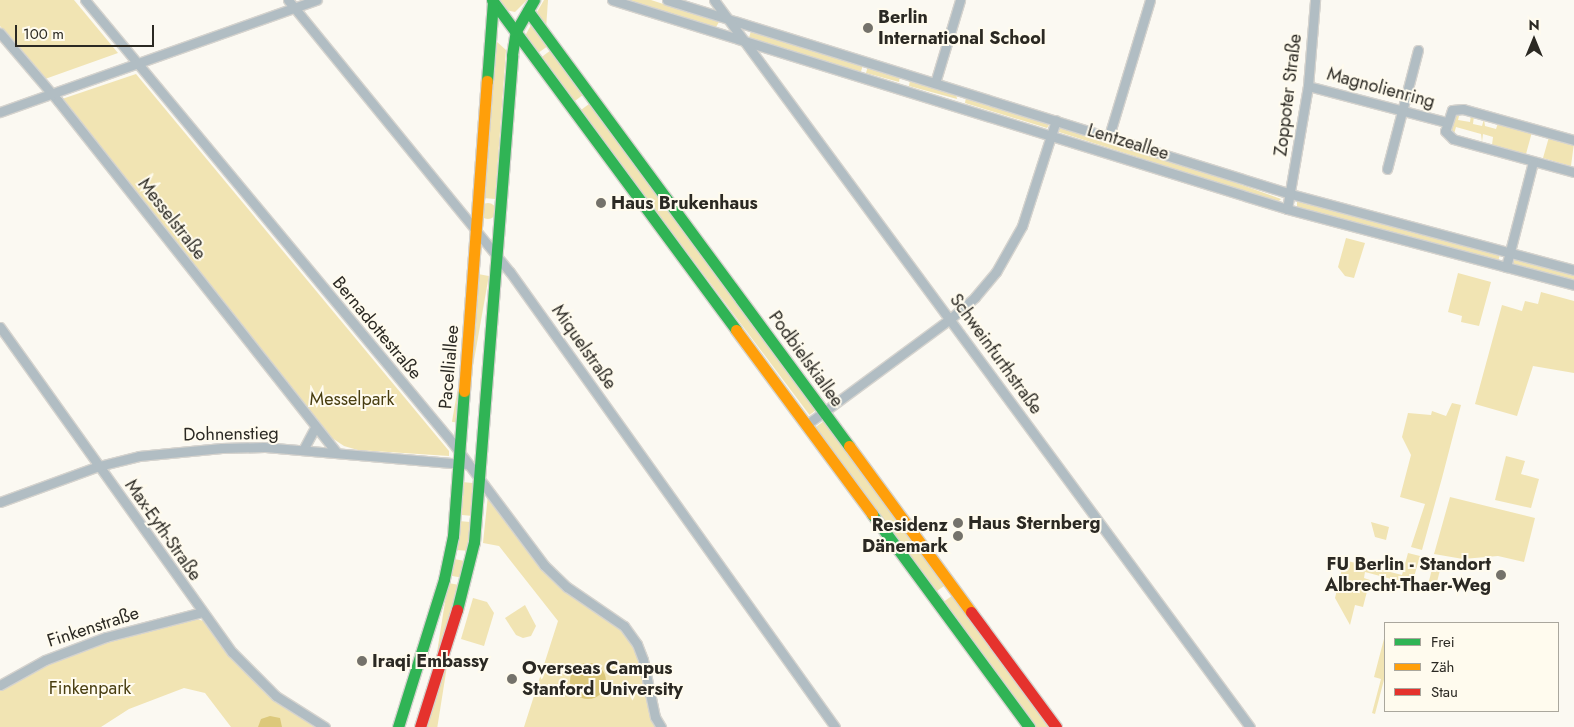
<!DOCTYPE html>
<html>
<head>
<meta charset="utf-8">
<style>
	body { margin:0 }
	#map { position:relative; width:1574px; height:727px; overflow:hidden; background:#fbf9f2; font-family:Jost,sans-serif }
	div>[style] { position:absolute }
	.green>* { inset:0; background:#f1e4b3; transform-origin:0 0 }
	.round { border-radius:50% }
	.water>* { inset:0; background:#dcc87b }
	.roads { filter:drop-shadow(1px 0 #d5d3ce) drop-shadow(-1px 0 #d5d3ce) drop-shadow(0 1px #d5d3ce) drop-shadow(0 -1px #d5d3ce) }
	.street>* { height:9px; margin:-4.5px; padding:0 4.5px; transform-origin:4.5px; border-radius:4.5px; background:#b1bdc3 }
	.fast>* { height:11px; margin:-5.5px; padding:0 5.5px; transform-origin:5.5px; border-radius:5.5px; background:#30b455 }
	.slow>* { height:11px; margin:-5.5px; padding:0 5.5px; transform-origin:5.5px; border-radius:5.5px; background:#ff9f0a }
	.jam>* { height:11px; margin:-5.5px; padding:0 5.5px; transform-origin:5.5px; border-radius:5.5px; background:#e5322d }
	.dots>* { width:14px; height:14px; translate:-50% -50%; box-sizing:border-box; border:2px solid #fffbee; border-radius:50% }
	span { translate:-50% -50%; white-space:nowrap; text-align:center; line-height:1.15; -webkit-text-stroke:4px #fffbee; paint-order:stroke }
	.poi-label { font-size:18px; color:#2b2923; font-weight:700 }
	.left { translate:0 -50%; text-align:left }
	.right { translate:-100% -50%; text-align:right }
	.street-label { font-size:18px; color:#2b2923 }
	.park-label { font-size:18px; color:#493e11 }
	.legend { position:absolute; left:1384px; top:622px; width:175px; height:90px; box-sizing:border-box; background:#fffbee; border:1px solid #aaa79d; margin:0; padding:6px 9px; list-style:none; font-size:15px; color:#2b2923 }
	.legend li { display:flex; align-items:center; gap:10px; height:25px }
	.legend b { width:25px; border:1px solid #aaa79d }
	.north { position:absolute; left:1509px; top:15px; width:50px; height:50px; -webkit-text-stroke:4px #fffbee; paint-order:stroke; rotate:0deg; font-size:14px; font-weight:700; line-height:20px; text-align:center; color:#2b2923 }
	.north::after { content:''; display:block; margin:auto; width:18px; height:22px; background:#2b2923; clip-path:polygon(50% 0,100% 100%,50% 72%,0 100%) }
	.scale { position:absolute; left:15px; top:25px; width:139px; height:22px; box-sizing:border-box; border:2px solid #2b2923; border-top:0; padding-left:6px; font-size:15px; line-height:18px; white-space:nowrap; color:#2b2923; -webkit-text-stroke:4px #fffbee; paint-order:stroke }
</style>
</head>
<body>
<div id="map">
	<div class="green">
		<i style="clip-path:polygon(0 0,74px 0,118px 53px,45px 79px,0 26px)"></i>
		<i style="clip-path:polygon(498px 0,527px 0,515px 12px,506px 10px)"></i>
		<i style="clip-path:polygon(544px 0,548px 0,546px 29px,537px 12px)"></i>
		<i style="clip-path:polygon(627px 0,651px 0,719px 22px,716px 27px)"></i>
		<i style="clip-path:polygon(531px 25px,548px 46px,538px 53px,525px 36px)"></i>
		<i style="left:751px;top:31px;width:117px;height:7px;rotate:17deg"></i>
		<i style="clip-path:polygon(496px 41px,506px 50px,495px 199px,483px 198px)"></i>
		<i style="left:551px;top:50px;width:55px;height:12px;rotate:53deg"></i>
		<i style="clip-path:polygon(868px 66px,900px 76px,899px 82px,866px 73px)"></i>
		<i style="clip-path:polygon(136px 74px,449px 451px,449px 456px,358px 450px,344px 446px,329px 436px,62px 99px)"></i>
		<i style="clip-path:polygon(910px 80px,956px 94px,957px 99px,909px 86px)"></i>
		<i style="clip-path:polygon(966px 97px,1049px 123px,1049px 125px,1047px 128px,965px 103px)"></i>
		<i style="left:589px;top:104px;width:381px;height:11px;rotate:53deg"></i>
		<i style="clip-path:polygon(1460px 112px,1458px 120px,1470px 122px,1471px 115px,1474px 116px,1473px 124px,1482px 126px,1484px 119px,1485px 126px,1496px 129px,1498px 123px,1532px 132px,1526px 154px,1492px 145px,1493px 137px,1483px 134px,1482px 142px,1481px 134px,1456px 127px,1454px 134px,1450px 130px,1455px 114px)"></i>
		<i style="clip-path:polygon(1060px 126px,1169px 159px,1281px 199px,1278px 202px,1059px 132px)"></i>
		<i style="clip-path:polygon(1549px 137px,1574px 143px,1571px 166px,1543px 158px)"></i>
		<i style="clip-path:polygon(1297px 202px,1301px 202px,1500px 255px,1498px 261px,1297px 208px)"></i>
		<i class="round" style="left:480px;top:203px;width:16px;height:16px"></i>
		<i style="clip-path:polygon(1346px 238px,1365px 243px,1354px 278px,1345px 276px,1338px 267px)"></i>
		<i style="clip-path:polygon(1512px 258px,1574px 274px,1574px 282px,1510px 264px)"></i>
		<i style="clip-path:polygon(1458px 273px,1491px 282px,1479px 326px,1461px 322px,1462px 316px,1448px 312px)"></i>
		<i style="left:478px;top:274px;width:11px;height:150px;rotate:10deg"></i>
		<i style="clip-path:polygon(1541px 292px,1574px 301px,1574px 373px,1533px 366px,1517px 416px,1475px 404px,1502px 305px,1522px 311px,1525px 301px,1538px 304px)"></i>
		<i style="clip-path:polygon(1452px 403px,1461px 405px,1442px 478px,1422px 550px,1411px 547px,1425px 504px,1400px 497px,1411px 455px,1402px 437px,1408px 413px,1431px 415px,1432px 411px,1446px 416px)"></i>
		<i style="left:824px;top:421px;width:204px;height:11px;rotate:54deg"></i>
		<i style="clip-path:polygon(1506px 456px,1525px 461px,1521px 474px,1539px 479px,1531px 508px,1495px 500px)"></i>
		<i style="left:462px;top:482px;width:11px;height:33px;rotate:5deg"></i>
		<i style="clip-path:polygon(488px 495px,542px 570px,626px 634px,640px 662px,657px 727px,524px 727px,558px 621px,499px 546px,483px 543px)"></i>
		<i style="clip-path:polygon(1450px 497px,1535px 518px,1524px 562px,1498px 556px,1463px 559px,1434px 554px)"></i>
		<i style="left:459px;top:521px;width:11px;height:29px;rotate:5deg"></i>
		<i style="clip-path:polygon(1371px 522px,1389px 527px,1386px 540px,1375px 537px)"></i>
		<i style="clip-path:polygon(1408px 553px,1420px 556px,1410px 591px,1397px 588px,1399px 581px,1365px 572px,1364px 578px,1370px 580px,1363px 607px,1355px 605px,1350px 625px,1335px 598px,1344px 560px,1402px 575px)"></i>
		<i style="left:454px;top:559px;width:11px;height:17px;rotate:10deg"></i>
		<i style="left:1434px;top:561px;width:8px;height:24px;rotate:14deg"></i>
		<i style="left:448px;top:583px;width:12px;height:146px;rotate:9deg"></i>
		<i style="left:953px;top:595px;width:164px;height:11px;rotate:54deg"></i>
		<i style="clip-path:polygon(473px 598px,487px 602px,494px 613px,484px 646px,461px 639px)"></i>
		<i style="clip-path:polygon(525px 605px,536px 626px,531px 636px,523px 638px,516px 635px,505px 618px)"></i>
		<i style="clip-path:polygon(196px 619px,204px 621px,227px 653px,265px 693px,314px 727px,231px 727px,205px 693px,184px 688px,129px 709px,101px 727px,0 727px,0 689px,47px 663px,97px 644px)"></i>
		<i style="clip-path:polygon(1385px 635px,1385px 676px,1375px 714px,1372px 713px,1381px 679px,1374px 677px)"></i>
	</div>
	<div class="water">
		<i class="round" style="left:570px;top:663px;width:36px;height:36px"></i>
		<i style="clip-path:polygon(270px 716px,280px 718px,282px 727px,258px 727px,261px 719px)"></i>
	</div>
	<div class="roads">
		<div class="street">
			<i style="left:85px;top:0;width:575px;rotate:50.3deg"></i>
			<i style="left:452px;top:442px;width:154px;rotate:53.2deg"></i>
			<i style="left:544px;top:565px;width:32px;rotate:44deg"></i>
			<i style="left:567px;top:587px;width:69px;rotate:34.4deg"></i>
			<i style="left:624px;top:626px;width:22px;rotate:54deg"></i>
			<i style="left:637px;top:644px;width:17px;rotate:69deg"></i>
			<i style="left:643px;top:660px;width:58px;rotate:78.1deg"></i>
			<i style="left:655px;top:717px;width:12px;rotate:59deg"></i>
			<i style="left:288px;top:0;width:351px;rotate:50.8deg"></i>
			<i style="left:510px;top:272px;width:559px;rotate:54.46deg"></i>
			<i style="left:612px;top:0;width:707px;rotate:17.2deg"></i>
			<i style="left:1287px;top:209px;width:297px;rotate:14.8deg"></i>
			<i style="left:667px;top:0;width:653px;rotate:17.27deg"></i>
			<i style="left:1291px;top:194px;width:293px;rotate:15deg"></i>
			<i style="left:714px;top:0;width:903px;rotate:53.6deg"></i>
			<i style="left:0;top:33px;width:89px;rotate:49.5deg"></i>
			<i style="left:58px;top:101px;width:449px;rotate:51.6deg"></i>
			<i style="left:935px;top:83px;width:87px;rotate:-73.2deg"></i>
			<i style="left:1308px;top:86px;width:143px;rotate:14.6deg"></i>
			<i style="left:0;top:112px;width:336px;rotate:-19.5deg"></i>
			<i style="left:1109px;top:136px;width:142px;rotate:-73.2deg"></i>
			<i style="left:1574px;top:140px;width:115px;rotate:-164.4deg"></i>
			<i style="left:1463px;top:109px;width:11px;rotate:175deg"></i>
			<i style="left:1452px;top:110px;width:22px;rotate:108deg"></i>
			<i style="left:1445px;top:131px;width:11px;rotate:45deg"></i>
			<i style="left:1453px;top:139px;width:125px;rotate:15.3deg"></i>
			<i style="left:1387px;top:169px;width:123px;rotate:-75.4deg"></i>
			<i style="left:1287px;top:209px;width:125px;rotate:-80.3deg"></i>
			<i style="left:1308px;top:86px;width:86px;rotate:-85.3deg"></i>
			<i style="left:1506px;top:267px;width:108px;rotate:-75.6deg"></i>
			<i style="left:0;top:327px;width:399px;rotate:54.5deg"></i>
			<i style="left:232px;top:652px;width:62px;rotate:45deg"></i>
			<i style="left:276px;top:696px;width:58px;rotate:32.3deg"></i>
			<i style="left:806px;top:425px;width:179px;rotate:-36.4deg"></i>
			<i style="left:950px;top:319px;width:33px;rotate:-41deg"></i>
			<i style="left:975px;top:297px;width:33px;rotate:-50deg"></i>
			<i style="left:996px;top:272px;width:53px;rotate:-60.5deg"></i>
			<i style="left:1022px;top:226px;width:111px;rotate:-72.2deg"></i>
			<i style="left:303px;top:450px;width:26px;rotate:-62deg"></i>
			<i style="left:0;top:502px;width:105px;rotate:-20deg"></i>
			<i style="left:99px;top:466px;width:41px;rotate:-14deg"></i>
			<i style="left:139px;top:456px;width:83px;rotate:-5.5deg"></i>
			<i style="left:222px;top:448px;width:42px;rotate:-1.4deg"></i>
			<i style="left:264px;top:447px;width:201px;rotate:4.9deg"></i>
			<i style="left:0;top:685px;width:51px;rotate:-29.1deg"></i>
			<i style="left:45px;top:660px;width:65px;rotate:-20.7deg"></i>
			<i style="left:106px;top:637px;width:99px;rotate:-14.6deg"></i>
		</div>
		<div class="fast">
			<i style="left:492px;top:0;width:410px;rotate:53.5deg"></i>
			<i style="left:528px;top:11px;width:541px;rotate:53.58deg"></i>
			<i style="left:487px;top:81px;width:79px;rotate:-85.7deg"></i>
			<i style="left:872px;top:514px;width:265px;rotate:53.6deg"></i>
			<i style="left:457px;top:610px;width:70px;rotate:-76deg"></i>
			<i style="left:474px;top:542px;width:488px;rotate:-85.5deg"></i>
			<i style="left:512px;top:55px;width:24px;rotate:-81deg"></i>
			<i style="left:516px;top:31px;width:36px;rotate:-60deg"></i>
			<i style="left:398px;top:727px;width:155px;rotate:-72.7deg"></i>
			<i style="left:444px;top:579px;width:44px;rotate:-78.2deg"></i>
			<i style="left:453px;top:536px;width:145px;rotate:-85.7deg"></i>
		</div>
		<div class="slow">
			<i style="left:736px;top:330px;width:229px;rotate:53.5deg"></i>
			<i style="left:464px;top:391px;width:311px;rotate:-85.8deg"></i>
			<i style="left:849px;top:446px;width:206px;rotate:53.7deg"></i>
		</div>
		<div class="jam">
			<i style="left:971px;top:612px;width:143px;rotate:53.5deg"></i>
			<i style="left:420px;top:727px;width:123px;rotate:-72.5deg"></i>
		</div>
	</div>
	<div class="dots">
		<i style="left:868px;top:28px;background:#74726b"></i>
		<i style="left:601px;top:203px;background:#74726b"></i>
		<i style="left:958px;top:523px;background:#74726b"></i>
		<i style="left:958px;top:536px;background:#74726b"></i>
		<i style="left:1501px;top:575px;background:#74726b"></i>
		<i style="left:362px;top:661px;background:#74726b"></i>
		<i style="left:512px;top:679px;background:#74726b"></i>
	</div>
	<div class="poi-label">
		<span class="left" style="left:878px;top:28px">Berlin<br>International School</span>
		<span class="left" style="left:611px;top:203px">Haus Brukenhaus</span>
		<span class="left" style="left:968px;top:523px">Haus Sternberg</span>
		<span class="right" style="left:948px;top:536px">Residenz<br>Dänemark</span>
		<span class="right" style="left:1491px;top:575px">FU Berlin - Standort<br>Albrecht-Thaer-Weg</span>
		<span class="left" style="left:372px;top:661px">Iraqi Embassy</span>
		<span class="left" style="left:522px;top:679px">Overseas Campus<br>Stanford University</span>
	</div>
	<div class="street-label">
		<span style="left:1381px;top:88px;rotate:15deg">Magnolienring</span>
		<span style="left:1288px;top:95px;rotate:-83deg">Zoppoter Straße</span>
		<span style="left:1128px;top:142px;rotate:17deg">Lentzeallee</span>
		<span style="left:172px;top:219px;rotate:52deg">Messelstraße</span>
		<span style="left:377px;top:328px;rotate:50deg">Bernadottestraße</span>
		<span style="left:584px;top:347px;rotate:55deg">Miquelstraße</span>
		<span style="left:996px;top:354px;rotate:54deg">Schweinfurthstraße</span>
		<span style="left:806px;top:359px;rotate:54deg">Podbielskiallee</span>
		<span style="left:449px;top:367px;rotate:-85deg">Pacelliallee</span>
		<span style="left:231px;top:434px;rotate:-1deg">Dohnenstieg</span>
		<span style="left:163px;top:530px;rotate:55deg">Max-Eyth-Straße</span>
		<span style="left:93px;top:627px;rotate:-18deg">Finkenstraße</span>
	</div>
	<div class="park-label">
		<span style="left:352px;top:399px">Messelpark</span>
		<span style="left:90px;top:688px">Finkenpark</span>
	</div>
	<ul class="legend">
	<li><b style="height:6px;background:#30b455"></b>Frei</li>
	<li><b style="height:6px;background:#ff9f0a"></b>Zäh</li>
	<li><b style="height:6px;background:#e5322d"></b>Stau</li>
	</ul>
	<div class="north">N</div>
	<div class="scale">100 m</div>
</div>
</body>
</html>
